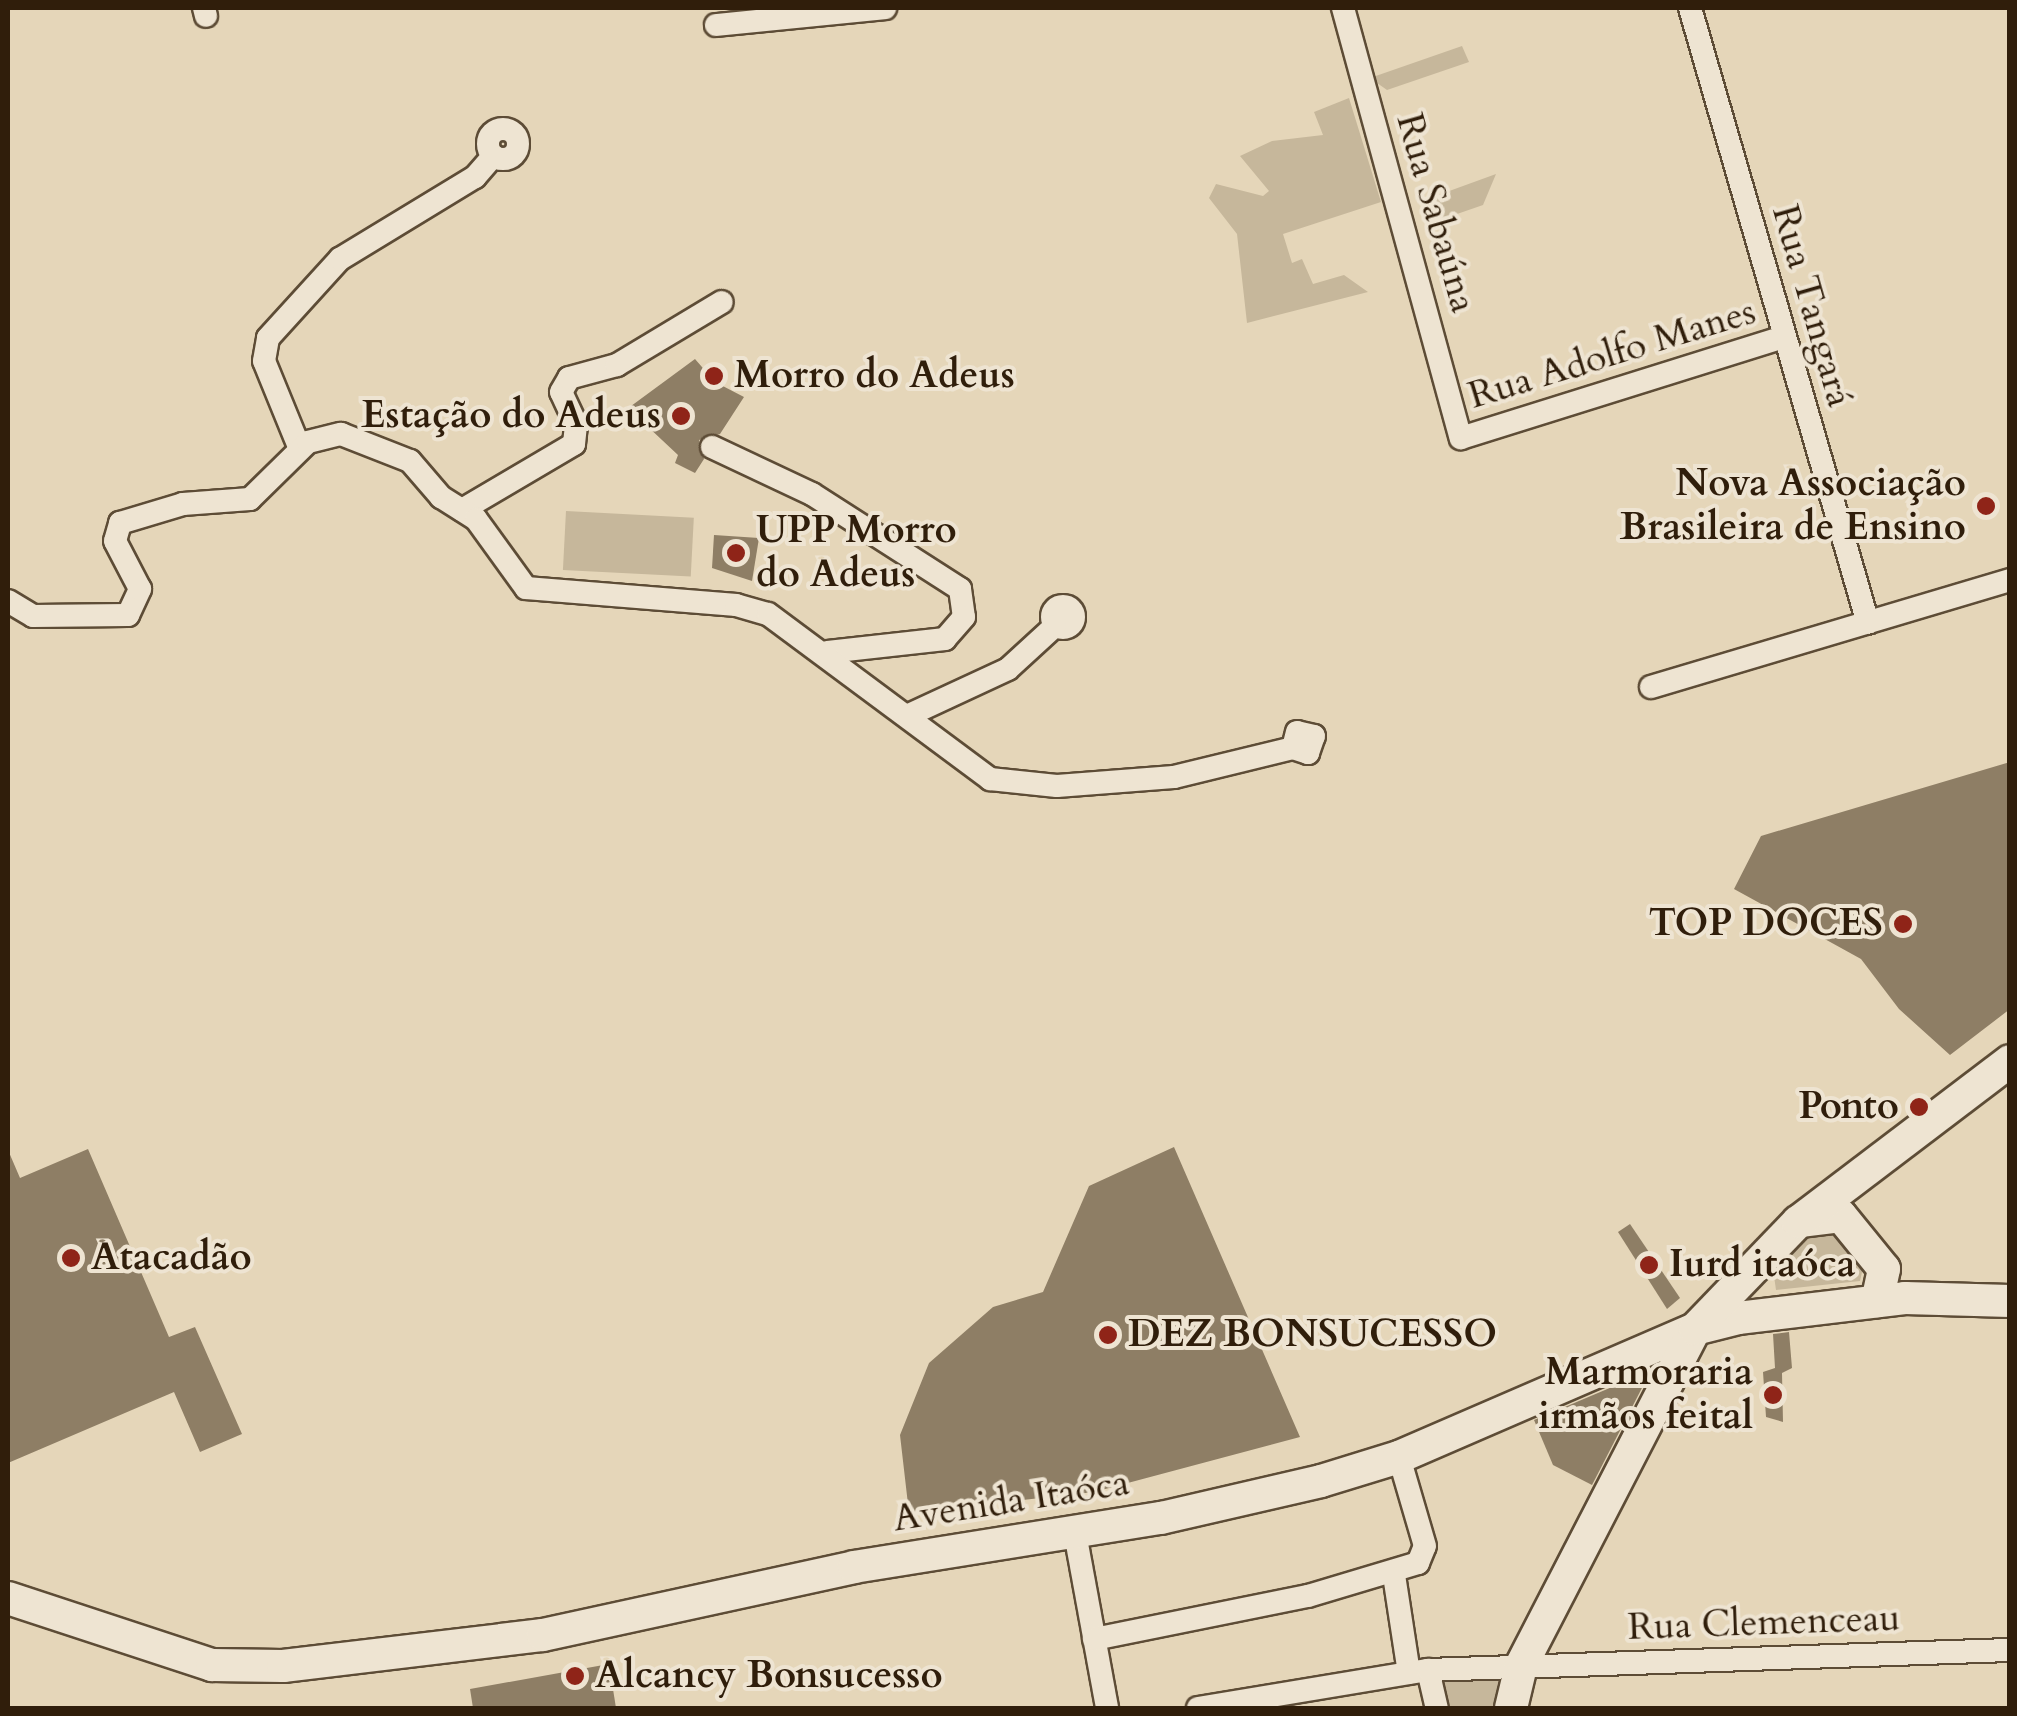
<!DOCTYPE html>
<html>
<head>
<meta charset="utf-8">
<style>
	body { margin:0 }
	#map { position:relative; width:2017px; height:1716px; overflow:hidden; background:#e5d6b9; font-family:Cardo,serif }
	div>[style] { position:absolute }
	.green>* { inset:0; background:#c6b79b; transform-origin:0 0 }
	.building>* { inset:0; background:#8e7e65 }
	.roads { filter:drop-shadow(2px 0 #5d4c36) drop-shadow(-2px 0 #5d4c36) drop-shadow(0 2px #5d4c36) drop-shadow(0 -2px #5d4c36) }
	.street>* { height:22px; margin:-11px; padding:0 11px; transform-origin:11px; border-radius:11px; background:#eee4d2 }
	.street>.ring { margin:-11px; padding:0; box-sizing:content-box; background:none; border:22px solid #eee4d2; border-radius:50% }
	.secondary>* { height:32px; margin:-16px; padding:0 16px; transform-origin:16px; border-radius:16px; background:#eee4d2 }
	.dots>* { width:28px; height:28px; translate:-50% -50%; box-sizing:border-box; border:5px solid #eee4d2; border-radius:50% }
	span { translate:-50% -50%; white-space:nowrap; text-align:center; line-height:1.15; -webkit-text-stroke:8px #eee4d2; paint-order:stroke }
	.street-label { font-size:38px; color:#301e0b }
	.poi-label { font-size:38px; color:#301e0b; font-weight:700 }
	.left { translate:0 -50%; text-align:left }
	.right { translate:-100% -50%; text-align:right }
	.frame { position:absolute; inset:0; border:10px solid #301e0b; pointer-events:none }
</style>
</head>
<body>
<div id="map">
	<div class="green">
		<i style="clip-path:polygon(1462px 46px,1469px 62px,1387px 90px,1370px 78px)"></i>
		<i style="clip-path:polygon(1349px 98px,1381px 202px,1283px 234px,1292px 263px,1302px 259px,1313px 284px,1344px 275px,1368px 292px,1247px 323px,1237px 234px,1209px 198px,1216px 184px,1263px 196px,1269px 191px,1240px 156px,1272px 141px,1323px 135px,1314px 112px)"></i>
		<i style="clip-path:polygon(1496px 174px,1483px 205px,1434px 222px,1430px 198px)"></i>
		<i style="left:566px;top:511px;width:128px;height:59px;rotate:3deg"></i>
		<i style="clip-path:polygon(1818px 1230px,1833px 1230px,1863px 1268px,1860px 1281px,1776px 1290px,1773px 1269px)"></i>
		<i style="clip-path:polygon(1499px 1678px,1493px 1708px,1448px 1708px,1444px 1680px)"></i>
	</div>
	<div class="building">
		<i style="clip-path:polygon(695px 359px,715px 382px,744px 397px,720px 434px,699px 440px,704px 459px,695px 473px,675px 463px,678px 455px,646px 425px,640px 430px,627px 409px)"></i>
		<i style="clip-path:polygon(714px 535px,759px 538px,752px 581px,712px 568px)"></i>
		<i style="clip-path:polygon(2010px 762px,2010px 1009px,1950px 1055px,1899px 1009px,1861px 959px,1734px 889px,1761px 836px)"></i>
		<i style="clip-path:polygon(1174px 1147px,1300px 1437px,1094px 1492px,909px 1513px,900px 1435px,929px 1363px,993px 1307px,1043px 1292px,1089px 1186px)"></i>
		<i style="clip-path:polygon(88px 1149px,169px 1337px,195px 1327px,242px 1434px,200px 1452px,174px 1392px,8px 1463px,8px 1150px,20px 1178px)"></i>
		<i style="clip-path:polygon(1630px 1224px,1680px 1298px,1667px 1309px,1618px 1232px)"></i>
		<i style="clip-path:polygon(1789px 1332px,1792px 1368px,1782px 1373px,1783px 1422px,1766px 1417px,1763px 1372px,1775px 1368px,1773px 1334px)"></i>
		<i style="clip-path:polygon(1631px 1379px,1644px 1384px,1592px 1485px,1553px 1465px,1534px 1420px)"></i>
		<i style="clip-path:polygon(609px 1664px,616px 1708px,473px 1708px,470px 1689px)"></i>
	</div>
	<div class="roads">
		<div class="street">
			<i style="left:204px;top:8px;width:8px;rotate:76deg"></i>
			<i style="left:1343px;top:8px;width:446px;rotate:74.7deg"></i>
			<i style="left:1461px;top:438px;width:338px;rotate:-17.4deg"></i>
			<i style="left:1690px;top:8px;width:640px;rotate:73.86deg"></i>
			<i style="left:716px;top:25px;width:170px;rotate:-5.7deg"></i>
			<i class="ring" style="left:488px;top:129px;width:8px;height:8px"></i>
			<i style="left:712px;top:447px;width:110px;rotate:25.2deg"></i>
			<i style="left:812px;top:494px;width:176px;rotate:32.7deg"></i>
			<i style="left:960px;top:589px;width:28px;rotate:82deg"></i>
			<i style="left:964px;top:617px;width:29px;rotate:131deg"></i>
			<i style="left:945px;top:639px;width:118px;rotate:173.7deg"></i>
			<i style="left:300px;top:449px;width:95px;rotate:-112.2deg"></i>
			<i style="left:264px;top:361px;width:23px;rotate:-80deg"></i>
			<i style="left:268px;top:338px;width:107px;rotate:-47.7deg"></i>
			<i style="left:340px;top:259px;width:158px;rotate:-31.3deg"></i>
			<i style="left:475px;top:177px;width:28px;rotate:-49deg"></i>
			<i style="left:462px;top:510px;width:130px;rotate:-30.5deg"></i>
			<i style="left:574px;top:444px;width:20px;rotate:-84deg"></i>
			<i style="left:576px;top:424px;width:35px;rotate:-115deg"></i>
			<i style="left:561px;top:392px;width:16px;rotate:-60deg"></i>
			<i style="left:569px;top:378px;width:50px;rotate:-15.2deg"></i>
			<i style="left:617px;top:365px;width:122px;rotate:-31deg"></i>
			<i style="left:8px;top:601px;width:29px;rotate:31deg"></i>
			<i style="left:33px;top:616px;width:95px;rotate:-0.6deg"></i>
			<i style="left:128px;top:615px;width:29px;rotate:-65deg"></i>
			<i style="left:140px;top:589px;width:54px;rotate:-117.5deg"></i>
			<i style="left:115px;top:541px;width:19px;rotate:-74deg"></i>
			<i style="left:120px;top:523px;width:66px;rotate:-16.8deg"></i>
			<i style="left:183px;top:504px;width:67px;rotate:-4.3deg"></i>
			<i style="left:250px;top:499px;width:81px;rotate:-44.5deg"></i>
			<i style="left:308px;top:442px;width:34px;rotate:-14deg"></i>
			<i style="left:341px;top:434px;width:74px;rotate:21.4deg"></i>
			<i style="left:410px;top:461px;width:48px;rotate:49.3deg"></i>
			<i style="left:441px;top:497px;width:41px;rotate:32.2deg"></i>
			<i style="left:476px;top:519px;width:85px;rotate:54.1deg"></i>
			<i style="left:526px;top:588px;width:211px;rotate:4.6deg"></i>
			<i style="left:736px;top:605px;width:33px;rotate:16deg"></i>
			<i style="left:768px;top:614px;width:277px;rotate:36.6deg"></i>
			<i style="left:990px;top:779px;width:67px;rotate:6deg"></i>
			<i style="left:1057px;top:786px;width:117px;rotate:-4.4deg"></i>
			<i style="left:1174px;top:777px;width:122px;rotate:-13.7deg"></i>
			<i style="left:1293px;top:748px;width:16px;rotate:18deg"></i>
			<i style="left:1308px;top:753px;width:18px;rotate:-71deg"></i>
			<i style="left:1314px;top:736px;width:17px;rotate:-167deg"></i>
			<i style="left:1297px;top:732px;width:16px;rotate:104deg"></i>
			<i class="ring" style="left:1052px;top:606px;width:0;height:0"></i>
			<i style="left:1651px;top:687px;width:375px;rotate:-16.6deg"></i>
			<i style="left:909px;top:715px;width:109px;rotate:-24.9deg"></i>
			<i style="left:1008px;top:669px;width:64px;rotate:-42.5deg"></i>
			<i style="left:1075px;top:1533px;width:178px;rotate:79.6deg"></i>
			<i style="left:1394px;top:1575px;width:99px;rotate:81.3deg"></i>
			<i style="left:1094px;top:1639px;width:218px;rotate:-11.4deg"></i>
			<i style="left:1308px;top:1596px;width:115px;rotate:-16.7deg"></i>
			<i style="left:1418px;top:1563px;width:18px;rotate:-68deg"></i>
			<i style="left:1425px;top:1546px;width:93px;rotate:-106.3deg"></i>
			<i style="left:1428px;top:1670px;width:39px;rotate:77deg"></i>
			<i style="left:1198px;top:1708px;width:233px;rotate:-9.4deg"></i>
			<i style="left:1428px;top:1670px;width:582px;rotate:-1.97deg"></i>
		</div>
		<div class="secondary">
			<i style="left:1800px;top:1221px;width:41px;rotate:-7deg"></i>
			<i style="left:1841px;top:1216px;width:68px;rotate:50.9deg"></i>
			<i style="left:1884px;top:1269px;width:33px;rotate:102deg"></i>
			<i style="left:8px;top:1598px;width:215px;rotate:18.2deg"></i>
			<i style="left:212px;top:1665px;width:71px;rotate:0.8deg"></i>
			<i style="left:283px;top:1666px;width:262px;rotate:-6.8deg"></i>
			<i style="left:543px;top:1635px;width:318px;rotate:-12.3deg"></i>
			<i style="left:854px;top:1567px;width:311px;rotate:-9.1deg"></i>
			<i style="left:1161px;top:1518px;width:164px;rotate:-13deg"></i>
			<i style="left:1321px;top:1481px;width:82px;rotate:-17.1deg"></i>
			<i style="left:1399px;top:1457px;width:322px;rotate:-23.4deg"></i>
			<i style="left:1695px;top:1329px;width:44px;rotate:-14.3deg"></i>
			<i style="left:1738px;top:1318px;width:168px;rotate:-6.8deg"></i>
			<i style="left:1905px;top:1298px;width:105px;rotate:1.6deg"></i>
			<i style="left:1511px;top:1708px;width:43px;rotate:-76.6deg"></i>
			<i style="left:1521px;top:1666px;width:379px;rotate:-62.7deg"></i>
			<i style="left:1695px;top:1329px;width:149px;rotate:-46.1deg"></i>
			<i style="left:1798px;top:1222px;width:266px;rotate:-37.2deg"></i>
		</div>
	</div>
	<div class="dots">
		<i style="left:714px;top:376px;background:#8f2418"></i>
		<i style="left:681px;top:416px;background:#8f2418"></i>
		<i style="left:1986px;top:506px;background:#8f2418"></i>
		<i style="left:736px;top:553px;background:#8f2418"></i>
		<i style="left:1903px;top:924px;background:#8f2418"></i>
		<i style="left:1919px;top:1107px;background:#8f2418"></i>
		<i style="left:71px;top:1258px;background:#8f2418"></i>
		<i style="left:1649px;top:1265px;background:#8f2418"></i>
		<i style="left:1108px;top:1335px;background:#8f2418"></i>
		<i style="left:1773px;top:1395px;background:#8f2418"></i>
		<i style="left:575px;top:1676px;background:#8f2418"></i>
	</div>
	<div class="street-label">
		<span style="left:1436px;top:213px;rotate:74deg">Rua Sabaúna</span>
		<span style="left:1812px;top:306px;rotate:74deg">Rua Tangará</span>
		<span style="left:1612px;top:354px;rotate:-17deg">Rua Adolfo Manes</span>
		<span style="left:1011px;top:1501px;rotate:-9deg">Avenida Itaóca</span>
		<span style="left:1764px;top:1623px;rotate:-2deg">Rua Clemenceau</span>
	</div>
	<div class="poi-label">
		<span class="left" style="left:734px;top:376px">Morro do Adeus</span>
		<span class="right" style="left:661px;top:416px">Estação do Adeus</span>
		<span class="right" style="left:1966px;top:506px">Nova Associação<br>Brasileira de Ensino</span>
		<span class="left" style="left:756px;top:553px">UPP Morro<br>do Adeus</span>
		<span class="right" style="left:1883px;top:924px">TOP DOCES</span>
		<span class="right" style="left:1899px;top:1107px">Ponto</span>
		<span class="left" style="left:91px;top:1258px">Atacadão</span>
		<span class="left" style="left:1669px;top:1265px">Iurd itaóca</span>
		<span class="left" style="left:1128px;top:1335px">DEZ BONSUCESSO</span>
		<span class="right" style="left:1753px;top:1395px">Marmoraria<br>irmãos feital</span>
		<span class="left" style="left:595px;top:1676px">Alcancy Bonsucesso</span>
	</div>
	<div class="frame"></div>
</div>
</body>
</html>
